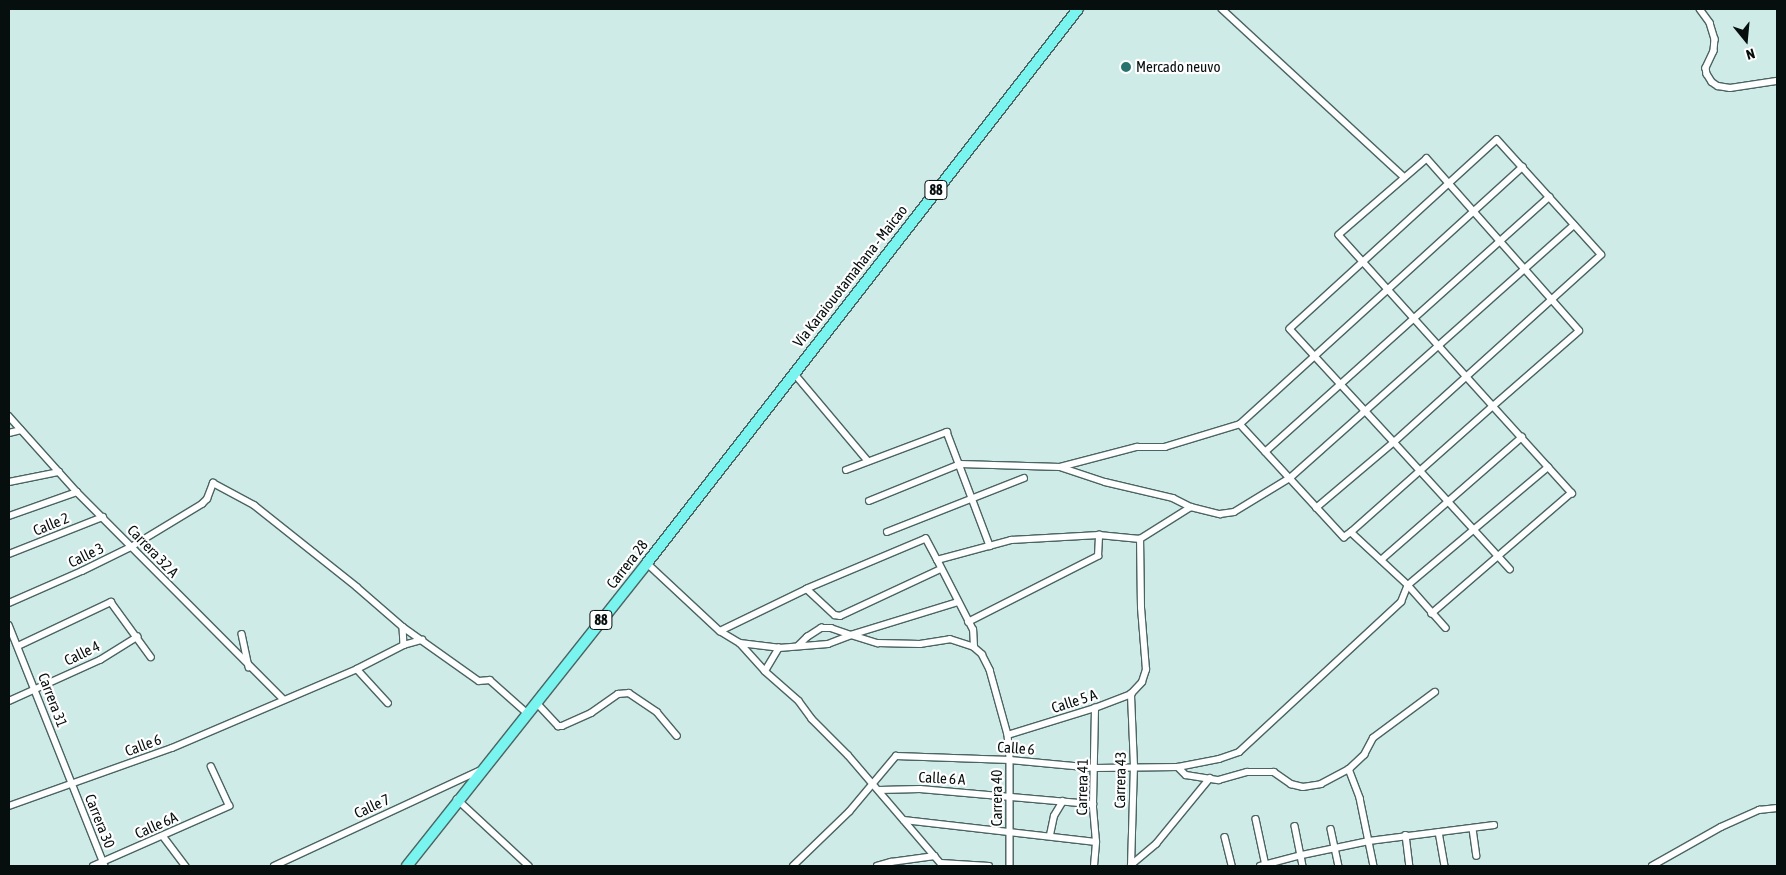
<!DOCTYPE html>
<html>
<head>
<meta charset="utf-8">
<style>
	body { margin:0 }
	#map { position:relative; width:1786px; height:875px; overflow:hidden; background:#ceebe8; font-family:"Asap Condensed",sans-serif }
	div>[style] { position:absolute }
	.roads { filter:drop-shadow(1px 0 #4b6462) drop-shadow(-1px 0 #4b6462) drop-shadow(0 1px #4b6462) drop-shadow(0 -1px #4b6462) }
	.minor>* { height:5.5px; margin:-2.75px; padding:0 2.75px; transform-origin:2.75px; border-radius:2.75px; background:#fff }
	.trunk>* { height:10px; margin:-5px; padding:0 5px; transform-origin:5px; border-radius:5px; background:#7af4ee }
	.dots>* { width:14px; height:14px; translate:-50% -50%; box-sizing:border-box; border:2px solid #fff; border-radius:50% }
	span { translate:-50% -50%; white-space:nowrap; text-align:center; line-height:1.15; -webkit-text-stroke:4.5px #fff; paint-order:stroke }
	.shield-label span { padding:1px 4px; background:#fff; border:1px solid; border-radius:4px; -webkit-text-stroke-width:0 }
	.shield-label { font-size:14px; color:#060f0e; font-weight:700 }
	.poi-label { font-size:15px; color:#060f0e }
	.left { translate:0 -50%; text-align:left }
	.street-label { font-size:15px; color:#060f0e }
	.frame { position:absolute; inset:0; border:10px solid #060f0e; pointer-events:none }
	.north { position:absolute; left:1721px; top:15px; width:50px; height:50px; -webkit-text-stroke:4px #fff; paint-order:stroke; rotate:163deg; font-size:14px; font-weight:700; line-height:20px; text-align:center; color:#060f0e }
	.north::after { content:''; display:block; margin:auto; width:18px; height:22px; background:#060f0e; clip-path:polygon(50% 0,100% 100%,50% 72%,0 100%) }
</style>
</head>
<body>
<div id="map">
	<div class="roads">
		<div class="minor">
			<i style="left:1222px;top:9px;width:248px;rotate:42.7deg"></i>
			<i style="left:1700px;top:9px;width:17px;rotate:54deg"></i>
			<i style="left:1710px;top:23px;width:17px;rotate:73deg"></i>
			<i style="left:1715px;top:39px;width:12px;rotate:95deg"></i>
			<i style="left:1714px;top:51px;width:19px;rotate:115deg"></i>
			<i style="left:1706px;top:68px;width:6px;rotate:81deg"></i>
			<i style="left:1707px;top:74px;width:9px;rotate:58deg"></i>
			<i style="left:1712px;top:82px;width:7px;rotate:34deg"></i>
			<i style="left:1718px;top:86px;width:12px;rotate:9deg"></i>
			<i style="left:1730px;top:88px;width:48px;rotate:-8.5deg"></i>
			<i style="left:794px;top:373px;width:115px;rotate:49.9deg"></i>
			<i style="left:9px;top:416px;width:102px;rotate:48.2deg"></i>
			<i style="left:77px;top:492px;width:292px;rotate:45.1deg"></i>
			<i style="left:1240px;top:424px;width:154px;rotate:47.4deg"></i>
			<i style="left:1344px;top:537px;width:9px;rotate:-36deg"></i>
			<i style="left:1351px;top:532px;width:78px;rotate:42.9deg"></i>
			<i style="left:1408px;top:585px;width:57px;rotate:48.5deg"></i>
			<i style="left:9px;top:433px;width:12px;rotate:-14deg"></i>
			<i style="left:1265px;top:452px;width:382px;rotate:-41.9deg"></i>
			<i style="left:1060px;top:467px;width:47px;rotate:18.4deg"></i>
			<i style="left:1105px;top:482px;width:70px;rotate:13.2deg"></i>
			<i style="left:1173px;top:498px;width:20px;rotate:27deg"></i>
			<i style="left:846px;top:470px;width:108px;rotate:-20.6deg"></i>
			<i style="left:947px;top:432px;width:122px;rotate:69.3deg"></i>
			<i style="left:9px;top:482px;width:51px;rotate:-11.3deg"></i>
			<i style="left:869px;top:501px;width:98px;rotate:-22.1deg"></i>
			<i style="left:960px;top:464px;width:100px;rotate:1.7deg"></i>
			<i style="left:1060px;top:467px;width:80px;rotate:-14.6deg"></i>
			<i style="left:1137px;top:447px;width:28px"></i>
			<i style="left:1165px;top:447px;width:78px;rotate:-17deg"></i>
			<i style="left:1240px;top:424px;width:382px;rotate:-42.3deg"></i>
			<i style="left:1316px;top:508px;width:102px;rotate:-40.2deg"></i>
			<i style="left:1394px;top:442px;width:279px;rotate:-42.1deg"></i>
			<i style="left:1601px;top:255px;width:155px;rotate:-132.1deg"></i>
			<i style="left:1497px;top:140px;width:280px;rotate:137.6deg"></i>
			<i style="left:1290px;top:329px;width:154px;rotate:47.4deg"></i>
			<i style="left:1394px;top:442px;width:172px;rotate:47.6deg"></i>
			<i style="left:9px;top:516px;width:72px;rotate:-19.4deg"></i>
			<i style="left:887px;top:532px;width:147px;rotate:-21.5deg"></i>
			<i style="left:1351px;top:532px;width:190px;rotate:-41.6deg"></i>
			<i style="left:1493px;top:406px;width:114px;rotate:-41.1deg"></i>
			<i style="left:1579px;top:331px;width:230px;rotate:-131.5deg"></i>
			<i style="left:1427px;top:159px;width:116px;rotate:139.2deg"></i>
			<i style="left:1339px;top:235px;width:190px;rotate:48deg"></i>
			<i style="left:1466px;top:376px;width:40px;rotate:48deg"></i>
			<i style="left:1493px;top:406px;width:118px;rotate:47.8deg"></i>
			<i style="left:1572px;top:493px;width:185px;rotate:139.2deg"></i>
			<i style="left:9px;top:554px;width:101px;rotate:-21.5deg"></i>
			<i style="left:937px;top:560px;width:24px;rotate:-118deg"></i>
			<i style="left:926px;top:539px;width:129px;rotate:157.2deg"></i>
			<i style="left:807px;top:589px;width:38px;rotate:43deg"></i>
			<i style="left:835px;top:615px;width:5px;rotate:11deg"></i>
			<i style="left:840px;top:616px;width:111px;rotate:-25deg"></i>
			<i style="left:1381px;top:560px;width:187px;rotate:-41.1deg"></i>
			<i style="left:647px;top:563px;width:100px;rotate:43deg"></i>
			<i style="left:720px;top:631px;width:23px;rotate:31deg"></i>
			<i style="left:740px;top:643px;width:38px;rotate:48deg"></i>
			<i style="left:765px;top:671px;width:45px;rotate:41.4deg"></i>
			<i style="left:799px;top:701px;width:22px;rotate:54deg"></i>
			<i style="left:812px;top:719px;width:51px;rotate:45deg"></i>
			<i style="left:848px;top:755px;width:146px;rotate:49.4deg"></i>
			<i style="left:9px;top:603px;width:80px;rotate:-23.7deg"></i>
			<i style="left:82px;top:571px;width:55px;rotate:-26.1deg"></i>
			<i style="left:131px;top:547px;width:83px;rotate:-31.2deg"></i>
			<i style="left:202px;top:504px;width:7px;rotate:-45deg"></i>
			<i style="left:207px;top:499px;width:17px;rotate:-69deg"></i>
			<i style="left:213px;top:483px;width:47px;rotate:28.2deg"></i>
			<i style="left:254px;top:505px;width:132px;rotate:38.5deg"></i>
			<i style="left:357px;top:587px;width:61px;rotate:41deg"></i>
			<i style="left:403px;top:627px;width:93px;rotate:35.4deg"></i>
			<i style="left:479px;top:681px;width:11px;rotate:-5deg"></i>
			<i style="left:490px;top:680px;width:50px;rotate:41.7deg"></i>
			<i style="left:968px;top:622px;width:146px;rotate:-26.9deg"></i>
			<i style="left:1098px;top:556px;width:21px;rotate:-87deg"></i>
			<i style="left:9px;top:625px;width:259px;rotate:68.3deg"></i>
			<i style="left:403px;top:627px;width:18px;rotate:87deg"></i>
			<i style="left:720px;top:631px;width:97px;rotate:-25.8deg"></i>
			<i style="left:242px;top:634px;width:34px;rotate:78deg"></i>
			<i style="left:740px;top:643px;width:39px;rotate:7deg"></i>
			<i style="left:18px;top:646px;width:103px;rotate:-25.3deg"></i>
			<i style="left:111px;top:602px;width:68px;rotate:54deg"></i>
			<i style="left:798px;top:646px;width:13px;rotate:-45deg"></i>
			<i style="left:807px;top:637px;width:17px;rotate:-33deg"></i>
			<i style="left:821px;top:628px;width:10px"></i>
			<i style="left:831px;top:628px;width:21px;rotate:19deg"></i>
			<i style="left:851px;top:635px;width:112px;rotate:-17.1deg"></i>
			<i style="left:974px;top:647px;width:17px;rotate:-93deg"></i>
			<i style="left:973px;top:630px;width:79px;rotate:-117.2deg"></i>
			<i style="left:937px;top:560px;width:77px;rotate:-15.1deg"></i>
			<i style="left:1011px;top:540px;width:88px;rotate:-3.3deg"></i>
			<i style="left:1099px;top:535px;width:41px;rotate:5.6deg"></i>
			<i style="left:357px;top:669px;width:46px;rotate:47.6deg"></i>
			<i style="left:765px;top:671px;width:27px;rotate:-59deg"></i>
			<i style="left:779px;top:648px;width:49px;rotate:-4.7deg"></i>
			<i style="left:828px;top:644px;width:25px;rotate:-21deg"></i>
			<i style="left:851px;top:635px;width:28px;rotate:17deg"></i>
			<i style="left:878px;top:643px;width:42px;rotate:1.4deg"></i>
			<i style="left:920px;top:644px;width:30px;rotate:-9deg"></i>
			<i style="left:950px;top:639px;width:25px;rotate:18deg"></i>
			<i style="left:974px;top:647px;width:11px;rotate:41deg"></i>
			<i style="left:982px;top:654px;width:18px;rotate:63deg"></i>
			<i style="left:990px;top:670px;width:67px;rotate:74.5deg"></i>
			<i style="left:1008px;top:735px;width:25px;rotate:85deg"></i>
			<i style="left:1010px;top:760px;width:106px;rotate:90deg"></i>
			<i style="left:9px;top:701px;width:100px;rotate:-24.3deg"></i>
			<i style="left:100px;top:660px;width:44px;rotate:-31.9deg"></i>
			<i style="left:536px;top:702px;width:33px;rotate:47deg"></i>
			<i style="left:558px;top:726px;width:4px"></i>
			<i style="left:562px;top:726px;width:32px;rotate:-24deg"></i>
			<i style="left:591px;top:713px;width:33px;rotate:-35deg"></i>
			<i style="left:618px;top:694px;width:11px;rotate:-5deg"></i>
			<i style="left:629px;top:693px;width:34px;rotate:34deg"></i>
			<i style="left:657px;top:712px;width:31px;rotate:50deg"></i>
			<i style="left:1008px;top:735px;width:91px;rotate:-17.2deg"></i>
			<i style="left:1095px;top:708px;width:39px;rotate:-21deg"></i>
			<i style="left:1131px;top:694px;width:16px;rotate:-47deg"></i>
			<i style="left:1142px;top:682px;width:13px;rotate:-72deg"></i>
			<i style="left:1146px;top:670px;width:62px;rotate:-94.6deg"></i>
			<i style="left:1141px;top:608px;width:69px;rotate:-90.8deg"></i>
			<i style="left:1140px;top:539px;width:60px;rotate:-32.1deg"></i>
			<i style="left:1191px;top:507px;width:30px;rotate:14deg"></i>
			<i style="left:1220px;top:514px;width:14px;rotate:-8deg"></i>
			<i style="left:1234px;top:512px;width:66px;rotate:-31.3deg"></i>
			<i style="left:1290px;top:478px;width:380px;rotate:-41.7deg"></i>
			<i style="left:1178px;top:767px;width:11px;rotate:45deg"></i>
			<i style="left:1186px;top:775px;width:33px;rotate:9deg"></i>
			<i style="left:1219px;top:780px;width:29px;rotate:-16deg"></i>
			<i style="left:1247px;top:772px;width:27px"></i>
			<i style="left:1274px;top:772px;width:21px;rotate:35deg"></i>
			<i style="left:1291px;top:784px;width:12px;rotate:14deg"></i>
			<i style="left:1303px;top:787px;width:18px;rotate:-9deg"></i>
			<i style="left:1321px;top:784px;width:32px;rotate:-28deg"></i>
			<i style="left:1349px;top:769px;width:21px;rotate:-43deg"></i>
			<i style="left:1364px;top:755px;width:19px;rotate:-62deg"></i>
			<i style="left:1373px;top:738px;width:77px;rotate:-36.6deg"></i>
			<i style="left:1349px;top:769px;width:31px;rotate:69deg"></i>
			<i style="left:1360px;top:798px;width:69px;rotate:78.4deg"></i>
			<i style="left:879px;top:790px;width:41px;rotate:-1.4deg"></i>
			<i style="left:920px;top:789px;width:174px;rotate:5deg"></i>
			<i style="left:457px;top:799px;width:98px;rotate:42.9deg"></i>
			<i style="left:9px;top:806px;width:173px;rotate:-19.6deg"></i>
			<i style="left:172px;top:748px;width:201px;rotate:-23.1deg"></i>
			<i style="left:357px;top:669px;width:53px;rotate:-27.1deg"></i>
			<i style="left:404px;top:645px;width:19px;rotate:-16deg"></i>
			<i style="left:1256px;top:819px;width:48px;rotate:78deg"></i>
			<i style="left:904px;top:820px;width:193px;rotate:6.5deg"></i>
			<i style="left:1295px;top:826px;width:41px;rotate:78.7deg"></i>
			<i style="left:1331px;top:829px;width:38px;rotate:78deg"></i>
			<i style="left:1473px;top:829px;width:27px;rotate:82deg"></i>
			<i style="left:1439px;top:832px;width:35px;rotate:80deg"></i>
			<i style="left:1050px;top:835px;width:19px;rotate:-78deg"></i>
			<i style="left:1054px;top:816px;width:17px;rotate:-59deg"></i>
			<i style="left:1406px;top:835px;width:31px;rotate:83deg"></i>
			<i style="left:163px;top:836px;width:38px;rotate:53deg"></i>
			<i style="left:1225px;top:837px;width:30px;rotate:76deg"></i>
			<i style="left:941px;top:863px;width:48px;rotate:3.6deg"></i>
			<i style="left:1131px;top:865px;width:33px;rotate:-40deg"></i>
			<i style="left:1156px;top:844px;width:85px;rotate:-50.7deg"></i>
			<i style="left:93px;top:866px;width:149px;rotate:-23.8deg"></i>
			<i style="left:229px;top:806px;width:43px;rotate:-114.8deg"></i>
			<i style="left:274px;top:866px;width:226px;rotate:-24.9deg"></i>
			<i style="left:793px;top:866px;width:78px;rotate:-44deg"></i>
			<i style="left:849px;top:812px;width:73px;rotate:-50deg"></i>
			<i style="left:896px;top:756px;width:114px;rotate:2deg"></i>
			<i style="left:1010px;top:760px;width:85px;rotate:5.4deg"></i>
			<i style="left:1095px;top:768px;width:83px;rotate:-0.7deg"></i>
			<i style="left:1178px;top:767px;width:42px;rotate:-11deg"></i>
			<i style="left:1219px;top:759px;width:21px;rotate:-19deg"></i>
			<i style="left:1239px;top:752px;width:221px;rotate:-42.8deg"></i>
			<i style="left:1401px;top:602px;width:18px;rotate:-68deg"></i>
			<i style="left:1408px;top:585px;width:183px;rotate:-40.1deg"></i>
			<i style="left:877px;top:866px;width:15px;rotate:-16deg"></i>
			<i style="left:891px;top:862px;width:44px;rotate:-7.8deg"></i>
			<i style="left:1094px;top:866px;width:24px;rotate:-85deg"></i>
			<i style="left:1096px;top:842px;width:38px;rotate:-95deg"></i>
			<i style="left:1093px;top:804px;width:96px;rotate:-88.8deg"></i>
			<i style="left:1131px;top:866px;width:99px;rotate:-88.3deg"></i>
			<i style="left:1134px;top:767px;width:73px;rotate:-92.4deg"></i>
			<i style="left:1260px;top:866px;width:43px;rotate:-14.7deg"></i>
			<i style="left:1302px;top:855px;width:68px;rotate:-11.8deg"></i>
			<i style="left:1369px;top:841px;width:126px;rotate:-7.3deg"></i>
			<i style="left:1652px;top:866px;width:79px;rotate:-29.5deg"></i>
			<i style="left:1721px;top:827px;width:42px;rotate:-24.1deg"></i>
			<i style="left:1759px;top:810px;width:18px;rotate:-6deg"></i>
		</div>
		<div class="trunk">
			<i style="left:407px;top:866px;width:387px;rotate:-51.6deg"></i>
			<i style="left:647px;top:563px;width:702px;rotate:-52.12deg"></i>
		</div>
	</div>
	<div class="dots">
		<i style="left:1126px;top:67px;background:#29736f"></i>
	</div>
	<div class="shield-label">
		<span style="left:936px;top:190px">88</span>
		<span style="left:601px;top:620px">88</span>
	</div>
	<div class="poi-label">
		<span class="left" style="left:1136px;top:67px">Mercado neuvo</span>
	</div>
	<div class="street-label">
		<span style="left:850px;top:276px;rotate:-52deg">Vía Karaiouotamahana - Maicao</span>
		<span style="left:51px;top:524px;rotate:-22deg">Calle 2</span>
		<span style="left:153px;top:551px;rotate:46deg">Carrera 32 A</span>
		<span style="left:86px;top:555px;rotate:-26deg">Calle 3</span>
		<span style="left:627px;top:564px;rotate:-52deg">Carrera 28</span>
		<span style="left:82px;top:653px;rotate:-26deg">Calle 4</span>
		<span style="left:53px;top:700px;rotate:69deg">Carrera 31</span>
		<span style="left:1074px;top:701px;rotate:-18deg">Calle 5 A</span>
		<span style="left:143px;top:745px;rotate:-20deg">Calle 6</span>
		<span style="left:1016px;top:748px;rotate:4deg">Calle 6</span>
		<span style="left:942px;top:778px;rotate:3deg">Calle 6 A</span>
		<span style="left:1120px;top:780px;rotate:-89deg">Carrera 43</span>
		<span style="left:1082px;top:787px;rotate:-89deg">Carrera 41</span>
		<span style="left:997px;top:798px;rotate:-90deg">Carrera 40</span>
		<span style="left:372px;top:806px;rotate:-25deg">Calle 7</span>
		<span style="left:100px;top:821px;rotate:68deg">Carrera 30</span>
		<span style="left:156px;top:825px;rotate:-24deg">Calle 6A</span>
	</div>
	<div class="frame"></div>
	<div class="north">N</div>
</div>
</body>
</html>
